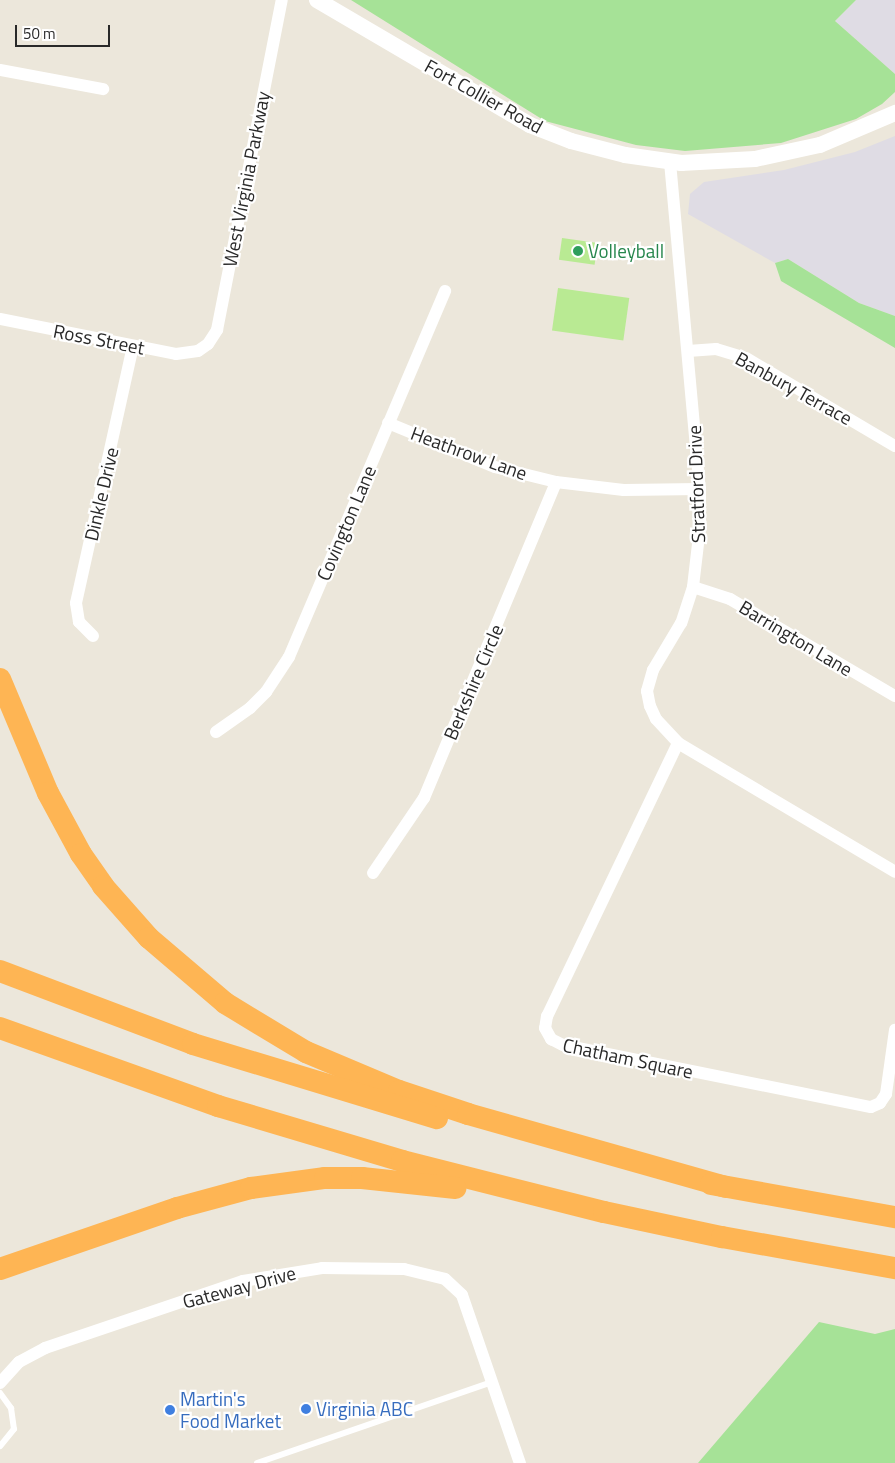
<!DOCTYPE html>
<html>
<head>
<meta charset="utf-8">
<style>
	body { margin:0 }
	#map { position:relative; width:895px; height:1463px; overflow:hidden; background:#ece7db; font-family:"Titillium Web",sans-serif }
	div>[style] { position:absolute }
	.industrial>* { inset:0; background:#dfdce4 }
	.green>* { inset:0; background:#a6e297 }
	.pitch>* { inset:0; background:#b9ea93; transform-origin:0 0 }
	.service>* { height:6px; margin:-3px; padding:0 3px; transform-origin:3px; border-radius:3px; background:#fff }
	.minor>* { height:12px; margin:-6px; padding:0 6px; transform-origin:6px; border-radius:6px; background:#fff }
	.tertiary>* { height:16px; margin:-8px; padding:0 8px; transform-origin:8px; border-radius:8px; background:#fff }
	.motorway>* { height:22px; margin:-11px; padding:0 11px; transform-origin:11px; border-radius:11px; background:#feb554 }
	.dots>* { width:14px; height:14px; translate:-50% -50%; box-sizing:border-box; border:2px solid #fff; border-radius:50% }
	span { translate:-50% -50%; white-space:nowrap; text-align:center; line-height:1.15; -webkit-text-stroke:4.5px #fff; paint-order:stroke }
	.street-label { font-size:19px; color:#292929 }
	.leisure-label { font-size:19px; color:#27864d }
	.left { translate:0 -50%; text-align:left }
	.shop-label { font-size:19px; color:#366cbe }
	.scale { position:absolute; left:15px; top:25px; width:95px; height:22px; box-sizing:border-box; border:2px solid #292929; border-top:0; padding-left:6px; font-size:15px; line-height:18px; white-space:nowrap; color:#292929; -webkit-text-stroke:4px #fff; paint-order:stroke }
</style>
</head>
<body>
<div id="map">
	<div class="industrial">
		<i style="clip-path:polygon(856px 0,895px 0,895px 74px,835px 21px)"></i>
		<i style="clip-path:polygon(895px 136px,895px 316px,859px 303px,788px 259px,775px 263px,688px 214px,690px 194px,704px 182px,784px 170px,855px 152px)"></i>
	</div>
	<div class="green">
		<i style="clip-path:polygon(351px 0,856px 0,835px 21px,895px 74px,895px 92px,882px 104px,856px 119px,781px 143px,685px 151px,636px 145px,545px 121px)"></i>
		<i style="clip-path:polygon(788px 259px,859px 303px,895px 316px,895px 348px,781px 281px,775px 263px)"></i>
		<i style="clip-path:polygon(819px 1322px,875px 1334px,895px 1329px,895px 1463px,698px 1463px)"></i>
	</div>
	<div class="pitch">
		<i style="left:562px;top:238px;width:36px;height:22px;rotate:8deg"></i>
		<i style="left:558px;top:288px;width:72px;height:43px;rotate:8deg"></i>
	</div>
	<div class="service">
		<i style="left:0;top:1393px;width:19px;rotate:54deg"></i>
		<i style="left:11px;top:1408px;width:21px;rotate:82deg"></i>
		<i style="left:14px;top:1429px;width:22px;rotate:129deg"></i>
		<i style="left:257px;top:1463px;width:249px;rotate:-19deg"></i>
	</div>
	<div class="minor">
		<i style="left:0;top:70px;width:105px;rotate:10.5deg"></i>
		<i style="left:670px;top:162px;width:328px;rotate:84.8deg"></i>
		<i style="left:700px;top:489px;width:38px;rotate:90deg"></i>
		<i style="left:700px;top:527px;width:60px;rotate:96.7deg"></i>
		<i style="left:693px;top:587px;width:38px;rotate:108deg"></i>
		<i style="left:681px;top:623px;width:55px;rotate:120.8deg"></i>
		<i style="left:653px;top:670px;width:22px;rotate:106deg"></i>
		<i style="left:647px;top:691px;width:15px;rotate:79deg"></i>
		<i style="left:650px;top:706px;width:14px;rotate:65deg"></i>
		<i style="left:656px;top:719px;width:33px;rotate:47deg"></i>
		<i style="left:678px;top:743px;width:252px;rotate:30.7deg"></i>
		<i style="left:0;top:319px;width:179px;rotate:11.2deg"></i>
		<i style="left:176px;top:354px;width:22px;rotate:-8deg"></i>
		<i style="left:198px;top:351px;width:12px;rotate:-35deg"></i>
		<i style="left:208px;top:344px;width:17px;rotate:-57deg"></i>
		<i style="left:217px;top:330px;width:336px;rotate:-78.9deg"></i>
		<i style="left:688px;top:351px;width:28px;rotate:-4deg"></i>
		<i style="left:716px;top:349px;width:31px;rotate:17deg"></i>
		<i style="left:746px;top:358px;width:173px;rotate:30.6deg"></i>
		<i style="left:388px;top:423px;width:116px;rotate:22.4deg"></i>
		<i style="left:495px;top:467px;width:63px;rotate:13.8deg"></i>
		<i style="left:556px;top:482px;width:68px;rotate:6.7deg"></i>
		<i style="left:624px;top:490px;width:76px;rotate:-0.8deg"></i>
		<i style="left:693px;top:587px;width:39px;rotate:18deg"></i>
		<i style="left:730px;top:599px;width:191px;rotate:30.5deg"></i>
		<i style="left:93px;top:636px;width:20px;rotate:-135deg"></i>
		<i style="left:79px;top:622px;width:19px;rotate:-99deg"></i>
		<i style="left:76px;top:603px;width:263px;rotate:-77.5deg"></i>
		<i style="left:216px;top:732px;width:42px;rotate:-35.2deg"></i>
		<i style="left:250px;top:708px;width:23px;rotate:-45deg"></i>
		<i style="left:266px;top:692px;width:42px;rotate:-56.7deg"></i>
		<i style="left:289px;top:657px;width:398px;rotate:-66.9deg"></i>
		<i style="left:678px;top:743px;width:303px;rotate:115.6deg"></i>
		<i style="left:547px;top:1016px;width:12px;rotate:99deg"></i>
		<i style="left:545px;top:1028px;width:13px;rotate:61deg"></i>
		<i style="left:551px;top:1039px;width:13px;rotate:27deg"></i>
		<i style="left:563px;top:1045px;width:314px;rotate:11.4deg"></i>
		<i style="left:871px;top:1107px;width:10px;rotate:-24deg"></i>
		<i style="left:880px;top:1103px;width:11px;rotate:-56deg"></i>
		<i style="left:886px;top:1094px;width:65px;rotate:-82deg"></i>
		<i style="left:373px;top:873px;width:91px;rotate:-55.8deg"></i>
		<i style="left:424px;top:798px;width:342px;rotate:-67.3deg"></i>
		<i style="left:0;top:1383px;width:28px;rotate:-48deg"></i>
		<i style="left:19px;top:1362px;width:30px;rotate:-28deg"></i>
		<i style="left:45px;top:1348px;width:209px;rotate:-18.7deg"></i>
		<i style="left:243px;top:1281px;width:80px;rotate:-9.3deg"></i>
		<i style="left:322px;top:1268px;width:82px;rotate:0.7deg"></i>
		<i style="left:404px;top:1269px;width:42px;rotate:13.7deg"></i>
		<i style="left:445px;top:1279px;width:23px;rotate:43deg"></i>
		<i style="left:462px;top:1295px;width:178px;rotate:71deg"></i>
	</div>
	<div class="tertiary">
		<i style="left:317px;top:0;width:247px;rotate:30.4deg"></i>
		<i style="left:530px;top:125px;width:44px;rotate:21.3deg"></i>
		<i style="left:571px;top:141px;width:56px;rotate:14.5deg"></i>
		<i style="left:625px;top:155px;width:57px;rotate:8.1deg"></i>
		<i style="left:681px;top:163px;width:74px;rotate:-3.1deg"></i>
		<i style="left:755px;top:159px;width:66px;rotate:-12.2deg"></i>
		<i style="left:820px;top:145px;width:82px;rotate:-23.1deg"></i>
	</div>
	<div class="motorway">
		<i style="left:0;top:679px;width:124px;rotate:67.2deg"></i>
		<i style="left:48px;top:793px;width:69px;rotate:61.6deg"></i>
		<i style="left:81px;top:854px;width:39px;rotate:55deg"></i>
		<i style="left:103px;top:886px;width:69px;rotate:48.5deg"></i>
		<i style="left:149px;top:938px;width:100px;rotate:40.5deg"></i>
		<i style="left:225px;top:1003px;width:95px;rotate:31.2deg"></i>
		<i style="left:306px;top:1052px;width:101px;rotate:22.8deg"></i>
		<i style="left:399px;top:1091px;width:73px;rotate:18.4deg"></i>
		<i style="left:468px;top:1114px;width:268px;rotate:15.8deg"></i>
		<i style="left:0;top:971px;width:206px;rotate:20.7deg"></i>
		<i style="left:193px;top:1044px;width:255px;rotate:16.9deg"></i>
		<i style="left:0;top:1028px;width:232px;rotate:19.7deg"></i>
		<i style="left:218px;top:1106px;width:192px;rotate:16.6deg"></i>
		<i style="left:402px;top:1161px;width:208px;rotate:14.2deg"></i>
		<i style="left:604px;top:1212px;width:121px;rotate:12deg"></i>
		<i style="left:722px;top:1237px;width:176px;rotate:10.2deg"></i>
		<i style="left:711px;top:1184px;width:187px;rotate:10.2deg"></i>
		<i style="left:0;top:1269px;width:187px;rotate:-19deg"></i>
		<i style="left:177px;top:1208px;width:77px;rotate:-15.1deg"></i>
		<i style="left:251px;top:1188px;width:75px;rotate:-7.7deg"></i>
		<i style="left:325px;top:1178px;width:37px"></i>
		<i style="left:362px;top:1178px;width:94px;rotate:6.1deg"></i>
	</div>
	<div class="dots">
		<i style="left:578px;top:251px;background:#2e9e5b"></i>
		<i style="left:306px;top:1409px;background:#3f7fe0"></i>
		<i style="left:170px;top:1410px;background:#3f7fe0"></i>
	</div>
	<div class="street-label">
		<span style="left:484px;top:96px;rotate:29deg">Fort Collier Road</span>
		<span style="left:246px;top:179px;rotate:-79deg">West Virginia Parkway</span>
		<span style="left:99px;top:339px;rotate:11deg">Ross Street</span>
		<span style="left:794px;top:388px;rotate:29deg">Banbury Terrace</span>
		<span style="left:469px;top:453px;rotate:20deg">Heathrow Lane</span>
		<span style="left:696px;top:484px;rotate:-92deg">Stratford Drive</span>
		<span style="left:101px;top:494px;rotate:-77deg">Dinkle Drive</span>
		<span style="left:346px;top:523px;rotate:-67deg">Covington Lane</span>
		<span style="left:796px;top:638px;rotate:31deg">Barrington Lane</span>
		<span style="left:473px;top:682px;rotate:-67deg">Berkshire Circle</span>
		<span style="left:628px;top:1058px;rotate:12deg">Chatham Square</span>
		<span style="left:239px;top:1287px;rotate:-15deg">Gateway Drive</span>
	</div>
	<div class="leisure-label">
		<span class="left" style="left:588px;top:251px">Volleyball</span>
	</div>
	<div class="shop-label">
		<span class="left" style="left:180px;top:1410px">Martin's<br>Food Market</span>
		<span class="left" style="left:316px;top:1409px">Virginia ABC</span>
	</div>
	<div class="scale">50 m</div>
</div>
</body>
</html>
